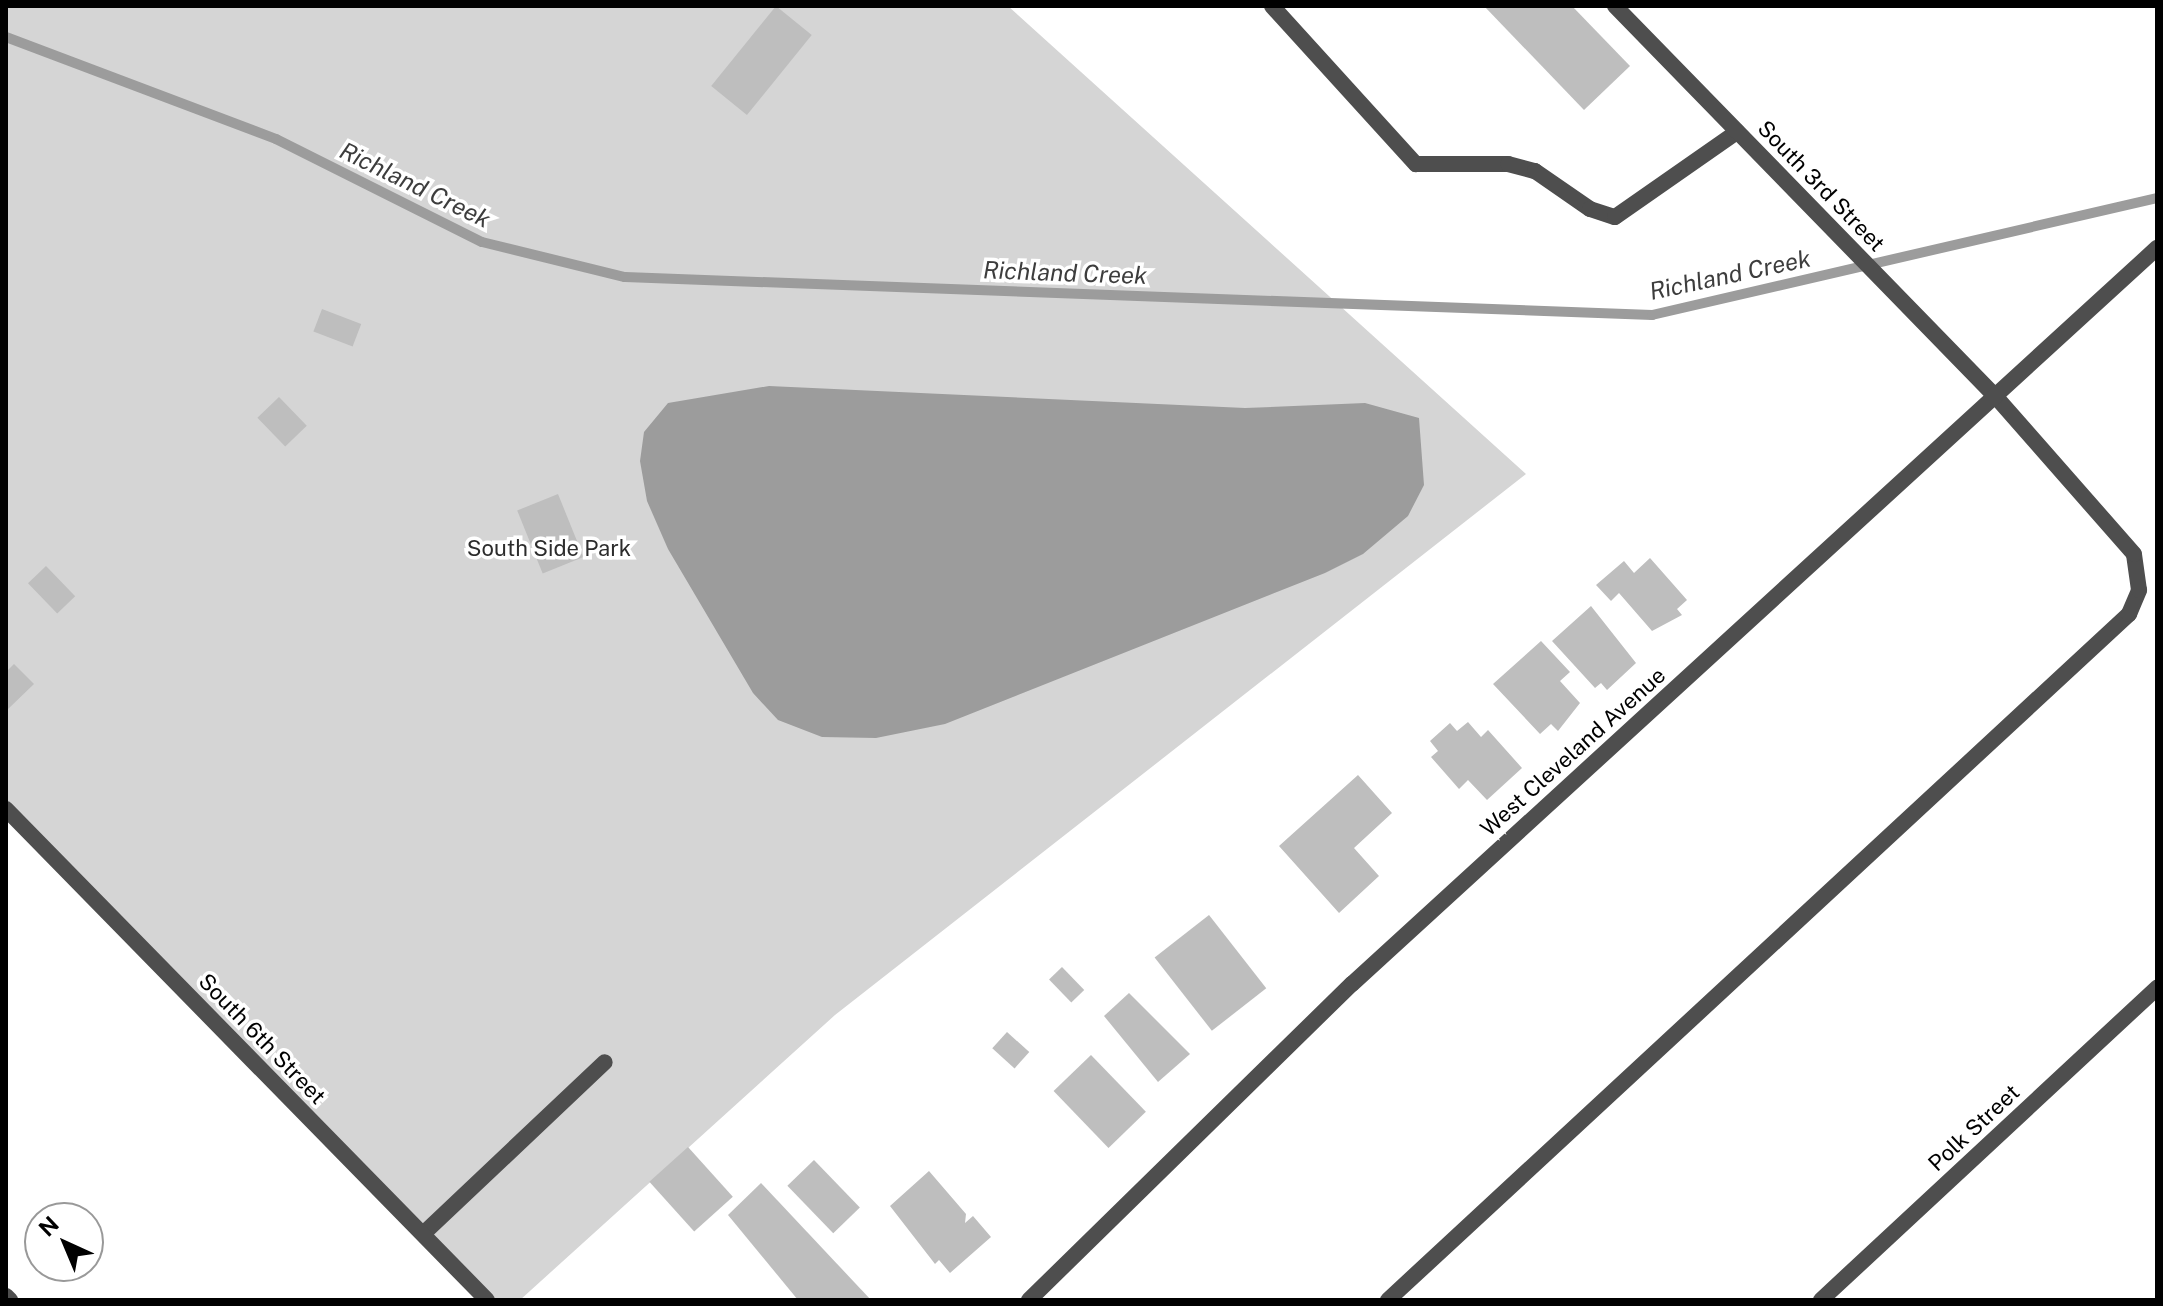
<!DOCTYPE html>
<html>
<head>
<meta charset="utf-8">
<style>
	body { margin:0 }
	#map { position:relative; width:2163px; height:1306px; overflow:hidden; background:#fff; font-family:"Public Sans",sans-serif }
	div>[style] { position:absolute }
	.green>* { inset:0; background:#d5d5d5 }
	.water>* { inset:0; background:#9c9c9c }
	.stream>* { height:10px; margin:-5px; padding:0 5px; transform-origin:5px; border-radius:5px; background:#9c9c9c }
	.building>* { inset:0; background:#bebebe; transform-origin:0 0 }
	.service>* { height:16px; margin:-8px; padding:0 8px; transform-origin:8px; border-radius:8px; background:#4e4e4e }
	.minor>* { height:16px; margin:-8px; padding:0 8px; transform-origin:8px; border-radius:8px; background:#4e4e4e }
	span { translate:-50% -50%; white-space:nowrap; text-align:center; line-height:1.15; -webkit-text-stroke:7px #fff; paint-order:stroke }
	.street-label { font-size:22px; color:#000 }
	.park-label { font-size:22px; color:#2c2c2c }
	.water-label { font-size:24px; color:#3d3d3d; font-style:italic }
	.frame { position:absolute; inset:0; border:8px solid #000; pointer-events:none }
	.north { position:absolute; left:24px; top:1202px; width:80px; height:80px; box-sizing:border-box; background:#fff; border:2px solid #999; border-radius:50%; rotate:316deg; font-size:22px; font-weight:700; line-height:32px; text-align:center; color:#000 }
	.north::after { content:''; display:block; margin:auto; width:28px; height:36px; background:#000; clip-path:polygon(50% 0,100% 100%,50% 72%,0 100%) }
</style>
</head>
<body>
<div id="map">
	<div class="green">
		<i style="clip-path:polygon(6px 6px,1008px 6px,1526px 474px,835px 1015px,520px 1300px,487px 1300px,6px 799px)"></i>
	</div>
	<div class="water">
		<i style="clip-path:polygon(769px 386px,1245px 408px,1365px 403px,1419px 418px,1424px 485px,1408px 516px,1363px 554px,1325px 573px,945px 724px,876px 738px,822px 737px,778px 720px,753px 693px,668px 549px,647px 501px,640px 461px,644px 432px,668px 403px)"></i>
	</div>
	<div class="stream">
		<i style="left:6px;top:37px;width:289px;rotate:20.7deg"></i>
		<i style="left:276px;top:139px;width:230px;rotate:26.6deg"></i>
		<i style="left:482px;top:242px;width:147px;rotate:13.8deg"></i>
		<i style="left:625px;top:277px;width:1028px;rotate:2.12deg"></i>
		<i style="left:1652px;top:315px;width:518px;rotate:-13.04deg"></i>
	</div>
	<div class="building">
		<i style="left:776px;top:6px;width:46px;height:103px;rotate:39deg"></i>
		<i style="clip-path:polygon(1484px 6px,1572px 6px,1630px 66px,1584px 110px)"></i>
		<i style="left:322px;top:309px;width:42px;height:24px;rotate:21deg"></i>
		<i style="left:279px;top:397px;width:40px;height:30px;rotate:46deg"></i>
		<i style="left:558px;top:494px;width:68px;height:44px;rotate:68deg"></i>
		<i style="clip-path:polygon(1650px 558px,1687px 600px,1677px 609px,1682px 615px,1652px 631px,1619px 593px,1611px 601px,1596px 585px,1624px 561px,1634px 573px)"></i>
		<i style="left:46px;top:566px;width:42px;height:25px;rotate:46deg"></i>
		<i style="clip-path:polygon(1591px 606px,1636px 663px,1607px 690px,1601px 683px,1595px 688px,1552px 641px)"></i>
		<i style="clip-path:polygon(1541px 641px,1570px 672px,1560px 681px,1580px 703px,1558px 731px,1551px 724px,1540px 734px,1493px 684px)"></i>
		<i style="clip-path:polygon(14px 664px,34px 684px,6px 711px,6px 672px)"></i>
		<i style="clip-path:polygon(1468px 722px,1481px 737px,1488px 730px,1522px 768px,1487px 800px,1468px 780px,1459px 789px,1431px 757px,1438px 751px,1430px 741px,1450px 723px,1457px 731px)"></i>
		<i style="clip-path:polygon(1358px 775px,1392px 813px,1354px 848px,1379px 876px,1339px 913px,1279px 846px)"></i>
		<i style="left:1209px;top:915px;width:93px;height:69px;rotate:52deg"></i>
		<i style="left:1062px;top:967px;width:32px;height:18px;rotate:46deg"></i>
		<i style="clip-path:polygon(1129px 993px,1190px 1054px,1158px 1082px,1104px 1016px)"></i>
		<i style="left:1007px;top:1032px;width:30px;height:22px;rotate:42deg"></i>
		<i style="left:1091px;top:1055px;width:79px;height:52px;rotate:46deg"></i>
		<i style="left:688px;top:1147px;width:67px;height:52px;rotate:48deg"></i>
		<i style="left:814px;top:1160px;width:66px;height:37px;rotate:46deg"></i>
		<i style="clip-path:polygon(929px 1171px,966px 1214px,965px 1223px,973px 1216px,991px 1237px,950px 1273px,939px 1260px,935px 1264px,890px 1206px)"></i>
		<i style="clip-path:polygon(761px 1183px,871px 1300px,798px 1300px,728px 1215px)"></i>
	</div>
	<div class="service">
		<i style="left:1272px;top:6px;width:214px;rotate:47.7deg"></i>
		<i style="left:1416px;top:164px;width:92px"></i>
		<i style="left:1508px;top:164px;width:28px;rotate:15deg"></i>
		<i style="left:1535px;top:171px;width:67px;rotate:34.6deg"></i>
		<i style="left:1590px;top:209px;width:26px;rotate:18deg"></i>
		<i style="left:1615px;top:217px;width:149px;rotate:-34.9deg"></i>
		<i style="left:423px;top:1234px;width:250px;rotate:-43.4deg"></i>
		<i style="left:1388px;top:1300px;width:1010px;rotate:-42.79deg"></i>
		<i style="left:2129px;top:614px;width:26px;rotate:-67deg"></i>
		<i style="left:2139px;top:590px;width:36px;rotate:-98deg"></i>
		<i style="left:2134px;top:554px;width:210px;rotate:-131.3deg"></i>
	</div>
	<div class="minor">
		<i style="left:1615px;top:6px;width:545px;rotate:45.74deg"></i>
		<i style="left:6px;top:809px;width:687px;rotate:45.59deg"></i>
		<i style="left:6px;top:1296px;width:6px;rotate:45deg"></i>
		<i style="left:1029px;top:1300px;width:452px;rotate:-44.4deg"></i>
		<i style="left:1352px;top:984px;width:1091px;rotate:-42.44deg"></i>
		<i style="left:1821px;top:1300px;width:459px;rotate:-42.9deg"></i>
	</div>
	<div class="street-label">
		<span style="left:1821px;top:186px;rotate:46deg">South 3rd Street</span>
		<span style="left:1573px;top:752px;rotate:-42deg">West Cleveland Avenue</span>
		<span style="left:262px;top:1039px;rotate:46deg">South 6th Street</span>
		<span style="left:1974px;top:1128px;rotate:-43deg">Polk Street</span>
	</div>
	<div class="park-label">
		<span style="left:549px;top:549px">South Side Park</span>
	</div>
	<div class="water-label">
		<span style="left:415px;top:185px;rotate:26deg">Richland Creek</span>
		<span style="left:1065px;top:273px;rotate:2deg">Richland Creek</span>
		<span style="left:1730px;top:275px;rotate:-12deg">Richland Creek</span>
	</div>
	<div class="frame"></div>
	<div class="north">N</div>
</div>
</body>
</html>
